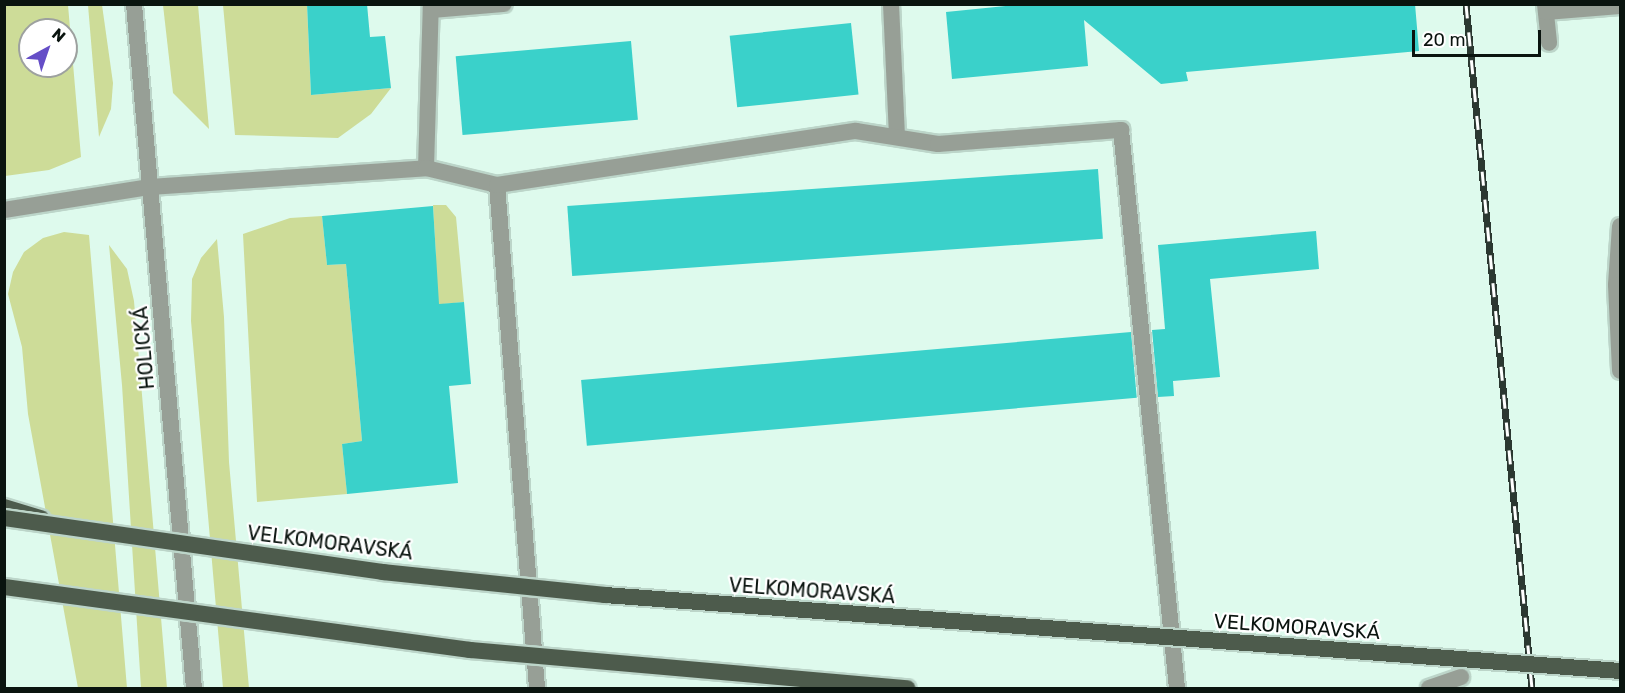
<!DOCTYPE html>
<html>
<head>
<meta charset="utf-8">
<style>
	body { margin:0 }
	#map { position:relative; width:1625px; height:693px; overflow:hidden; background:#defaed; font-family:Rubik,sans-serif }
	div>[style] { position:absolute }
	.green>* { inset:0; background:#cddc98 }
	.building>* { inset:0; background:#3ad1ca; transform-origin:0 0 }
	.roads { filter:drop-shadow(2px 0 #bcd5c9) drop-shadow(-2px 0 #bcd5c9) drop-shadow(0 2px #bcd5c9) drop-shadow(0 -2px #bcd5c9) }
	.service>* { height:16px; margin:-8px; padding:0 8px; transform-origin:8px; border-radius:8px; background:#979f96 }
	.tertiary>* { height:16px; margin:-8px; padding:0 8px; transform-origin:8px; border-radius:8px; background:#979f96 }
	.primary>* { height:16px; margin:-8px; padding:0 8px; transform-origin:8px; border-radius:8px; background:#4d5b4c }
	.rail>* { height:7px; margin-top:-3.5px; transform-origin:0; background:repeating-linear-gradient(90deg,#fff 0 14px,#2b3831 0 28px); box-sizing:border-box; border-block:2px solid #2b3831 }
	.bridges { filter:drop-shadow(2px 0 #bcd5c9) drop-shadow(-2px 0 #bcd5c9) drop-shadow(0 2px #bcd5c9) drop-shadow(0 -2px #bcd5c9) }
	.primary-bridge>* { height:16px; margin:-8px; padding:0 8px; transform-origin:8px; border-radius:8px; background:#4d5b4c }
	span { translate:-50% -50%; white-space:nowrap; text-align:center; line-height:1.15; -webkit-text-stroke:4.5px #fff; paint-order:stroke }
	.street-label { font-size:20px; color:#0a140f }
	.frame { position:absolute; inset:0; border:6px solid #0a140f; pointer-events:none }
	.north { position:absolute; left:18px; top:18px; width:60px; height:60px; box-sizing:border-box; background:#fff; border:2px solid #9da19f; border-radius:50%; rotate:40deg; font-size:16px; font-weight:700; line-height:24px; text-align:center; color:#0a140f }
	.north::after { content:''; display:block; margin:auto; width:21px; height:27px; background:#654ec7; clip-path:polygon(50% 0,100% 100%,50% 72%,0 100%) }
	.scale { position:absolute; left:1412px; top:30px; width:129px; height:27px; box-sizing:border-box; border:3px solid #0a140f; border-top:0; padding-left:8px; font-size:18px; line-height:21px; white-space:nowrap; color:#0a140f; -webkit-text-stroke:4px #fff; paint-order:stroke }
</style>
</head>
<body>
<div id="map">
	<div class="green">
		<i style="clip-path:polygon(evenodd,5px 4px,68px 5px,81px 157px,49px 170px,5px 176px,5px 4px,30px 30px,66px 30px,66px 66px,30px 66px,30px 30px)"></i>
		<i style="clip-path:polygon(88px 5px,102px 5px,113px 83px,111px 109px,99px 137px)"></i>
		<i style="clip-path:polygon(163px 5px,198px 5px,209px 129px,173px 93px)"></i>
		<i style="clip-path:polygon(223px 5px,307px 5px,311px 95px,391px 88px,371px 114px,338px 138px,235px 135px)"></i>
		<i style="clip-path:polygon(433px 205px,446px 205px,456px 217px,464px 302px,422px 306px,418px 258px,436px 256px)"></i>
		<i style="clip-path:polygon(322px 216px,327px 265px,346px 264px,362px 441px,342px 444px,347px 494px,257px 502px,243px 234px,290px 218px)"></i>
		<i style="clip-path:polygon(64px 232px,89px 235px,127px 688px,78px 688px,28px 414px,22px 347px,8px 294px,13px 272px,24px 252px,43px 238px)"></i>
		<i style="clip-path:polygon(217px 239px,224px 317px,229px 462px,249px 688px,223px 688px,191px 321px,192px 279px,201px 258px)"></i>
		<i style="clip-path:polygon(109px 245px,127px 269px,134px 301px,167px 688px,141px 688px,122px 385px)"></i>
	</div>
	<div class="building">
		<i style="clip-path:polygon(307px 4px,367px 4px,370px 37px,385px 36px,391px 88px,311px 95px)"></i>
		<i style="clip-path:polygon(1026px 4px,1415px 4px,1419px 51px,1186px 72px,1188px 81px,1161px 84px,1084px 20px,1088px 66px,952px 79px,946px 12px)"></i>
		<i style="left:851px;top:23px;width:72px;height:122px;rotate:84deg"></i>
		<i style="left:631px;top:41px;width:79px;height:176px;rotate:85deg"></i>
		<i style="left:1098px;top:169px;width:70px;height:532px;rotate:86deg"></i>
		<i style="clip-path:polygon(433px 206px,439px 304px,464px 302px,471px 384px,449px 386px,458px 483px,347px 494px,342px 444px,362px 441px,346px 264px,327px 265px,322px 216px)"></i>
		<i style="clip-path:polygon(1316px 231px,1319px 269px,1210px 279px,1220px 377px,1173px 381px,1174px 396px,1158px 397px,1152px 330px,1165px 329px,1158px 245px)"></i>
		<i style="left:1131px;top:332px;width:66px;height:552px;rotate:85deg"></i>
	</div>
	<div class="roads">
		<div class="service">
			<i style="left:891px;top:4px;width:133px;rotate:87.4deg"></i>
			<i style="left:1545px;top:4px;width:39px;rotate:84deg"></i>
			<i style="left:431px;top:10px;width:73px;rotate:-4.7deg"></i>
			<i style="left:1546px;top:12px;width:74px;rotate:-4.6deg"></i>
			<i style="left:426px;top:168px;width:164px;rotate:-88.3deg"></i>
			<i style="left:497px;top:185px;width:505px;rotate:85.45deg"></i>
			<i style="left:4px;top:210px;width:148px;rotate:-9deg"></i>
			<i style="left:150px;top:187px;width:277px;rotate:-3.9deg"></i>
			<i style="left:426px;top:168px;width:73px;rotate:13.5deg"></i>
			<i style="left:497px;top:185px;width:363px;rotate:-8.6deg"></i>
			<i style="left:856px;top:131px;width:83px;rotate:9deg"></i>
			<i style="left:938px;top:144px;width:184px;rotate:-4.4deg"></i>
			<i style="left:1121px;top:130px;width:561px;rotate:84.27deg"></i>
			<i style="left:1620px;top:226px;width:59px;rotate:93.9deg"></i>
			<i style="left:1616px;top:285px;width:86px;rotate:87.3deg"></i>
			<i style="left:1429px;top:688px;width:34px;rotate:-19deg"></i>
		</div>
		<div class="tertiary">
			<i style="left:134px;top:4px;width:687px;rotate:84.99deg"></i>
		</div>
		<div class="primary">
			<i style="left:4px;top:507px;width:39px;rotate:17deg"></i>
		</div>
	</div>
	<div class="rail">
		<i style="left:1466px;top:4px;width:687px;rotate:84.49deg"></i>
	</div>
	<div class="bridges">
		<div class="primary-bridge">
			<i style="left:4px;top:518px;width:383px;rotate:8.1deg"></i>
			<i style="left:383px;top:572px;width:223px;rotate:5.9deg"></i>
			<i style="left:605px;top:595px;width:1018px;rotate:4.28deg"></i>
			<i style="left:4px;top:587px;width:470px;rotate:7.7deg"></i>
			<i style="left:470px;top:650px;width:439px;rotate:5deg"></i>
		</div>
	</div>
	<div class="street-label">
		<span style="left:144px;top:348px;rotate:-95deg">HOLICKÁ</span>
		<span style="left:330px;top:543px;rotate:7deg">VELKOMORAVSKÁ</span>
		<span style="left:812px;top:591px;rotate:4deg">VELKOMORAVSKÁ</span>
		<span style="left:1297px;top:627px;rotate:4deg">VELKOMORAVSKÁ</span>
	</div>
	<div class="frame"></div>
	<div class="north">N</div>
	<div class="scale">20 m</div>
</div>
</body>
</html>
